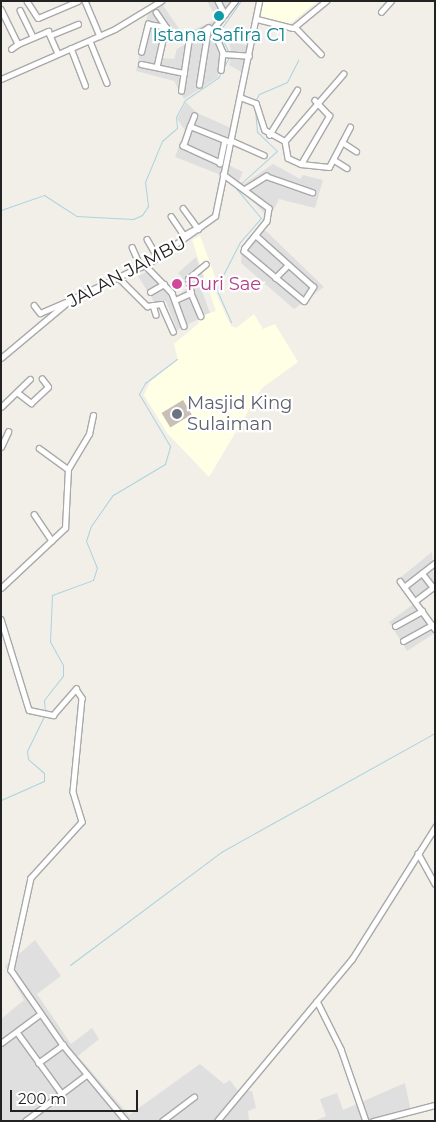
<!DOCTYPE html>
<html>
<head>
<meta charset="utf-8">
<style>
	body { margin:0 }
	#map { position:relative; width:436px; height:1122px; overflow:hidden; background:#f2efe9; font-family:Montserrat,sans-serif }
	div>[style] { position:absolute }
	.residential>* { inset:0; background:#e0dfdf }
	.education>* { inset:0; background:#ffffe5 }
	.stream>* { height:1px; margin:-0.5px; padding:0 0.5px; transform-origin:0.5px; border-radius:0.5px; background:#aad3df }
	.building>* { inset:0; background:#c7bfb8; transform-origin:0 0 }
	.roads { filter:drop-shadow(1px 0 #a9a9a9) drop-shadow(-1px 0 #a9a9a9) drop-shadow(0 1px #a9a9a9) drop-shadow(0 -1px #a9a9a9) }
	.minor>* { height:4.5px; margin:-2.25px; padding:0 2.25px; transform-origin:2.25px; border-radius:2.25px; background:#fff }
	.dots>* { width:14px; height:14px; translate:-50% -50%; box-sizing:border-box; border:2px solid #fff; border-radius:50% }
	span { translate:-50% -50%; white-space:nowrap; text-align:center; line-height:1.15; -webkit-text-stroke:4.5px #fff; paint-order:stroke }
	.culture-label { font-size:18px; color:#0d838f }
	.street-label { font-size:18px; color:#222 }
	.hotel-label { font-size:18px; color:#b23c85 }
	.left { translate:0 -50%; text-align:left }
	.worship-label { font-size:18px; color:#5b616d }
	.frame { position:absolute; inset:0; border:2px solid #222; pointer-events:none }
	.scale { position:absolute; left:10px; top:1090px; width:128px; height:22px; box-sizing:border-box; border:2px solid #222; border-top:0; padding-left:6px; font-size:15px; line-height:18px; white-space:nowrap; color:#222; -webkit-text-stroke:4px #fff; paint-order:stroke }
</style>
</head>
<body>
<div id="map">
	<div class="residential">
		<i style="clip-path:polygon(207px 1px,239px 1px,218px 27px,218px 33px,227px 52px,231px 52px,229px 41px,250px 46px,243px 73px,229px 65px,231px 57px,226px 56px,217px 78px,184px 99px,174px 81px,136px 71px,148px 13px,162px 4px,180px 30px,166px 41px,162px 58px,174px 59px,177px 49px,186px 44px,183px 35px,217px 19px)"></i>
		<i style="clip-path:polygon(186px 102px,197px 113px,231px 128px,221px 175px,175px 157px,185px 130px,177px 119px)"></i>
		<i style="clip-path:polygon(273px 164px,300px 179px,303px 175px,323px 180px,315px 208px,279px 199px,264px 229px,324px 287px,294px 309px,241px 263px,242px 248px,263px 221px,264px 213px,240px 188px,223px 180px,228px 165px,243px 172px,239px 181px,244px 184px)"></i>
		<i style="clip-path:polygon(196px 257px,204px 279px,199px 283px,210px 313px,177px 330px,166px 301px,154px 302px,138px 276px,152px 269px,178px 296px,189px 286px,178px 273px)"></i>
		<i style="clip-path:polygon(432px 552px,435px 590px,418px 603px,435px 633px,407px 651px,389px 622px,415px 603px,396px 581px)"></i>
		<i style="clip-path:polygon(35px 940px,61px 976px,37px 994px,71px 1044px,92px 1028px,99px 1039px,78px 1056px,129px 1115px,200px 1064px,224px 1084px,230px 1080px,238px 1091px,252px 1091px,256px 1108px,248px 1111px,249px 1121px,1px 1121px,1px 1019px,24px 1000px,5px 966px)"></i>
		<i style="clip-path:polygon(405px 1083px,411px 1112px,381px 1121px,314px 1121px,326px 1116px,320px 1099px,337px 1093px,343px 1110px)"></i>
	</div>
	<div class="education">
		<i style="clip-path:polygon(262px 1px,318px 1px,287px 26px,261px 18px)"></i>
		<i style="clip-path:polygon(200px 236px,216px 279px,214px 289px,231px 326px,236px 328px,254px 314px,263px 329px,275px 324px,298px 362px,262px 388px,209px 477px,167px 433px,144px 395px,150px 382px,178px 360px,174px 344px,199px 323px,198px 317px,216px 311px,192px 240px)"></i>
	</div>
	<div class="stream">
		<i style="left:229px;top:53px;width:23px;rotate:-115deg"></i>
		<i style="left:219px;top:32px;width:38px;rotate:-55deg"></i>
		<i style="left:255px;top:101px;width:8px;rotate:-60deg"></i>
		<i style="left:259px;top:94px;width:30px;rotate:-23deg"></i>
		<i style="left:287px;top:82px;width:25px;rotate:-63deg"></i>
		<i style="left:1px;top:210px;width:46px;rotate:-19.2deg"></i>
		<i style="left:44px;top:195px;width:38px;rotate:33deg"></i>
		<i style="left:76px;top:216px;width:57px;rotate:3deg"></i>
		<i style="left:133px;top:219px;width:10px;rotate:-24deg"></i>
		<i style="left:142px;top:215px;width:11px;rotate:-56deg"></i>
		<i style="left:148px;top:206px;width:24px;rotate:-97deg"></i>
		<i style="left:145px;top:182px;width:44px;rotate:-67.5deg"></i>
		<i style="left:162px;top:141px;width:20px;rotate:-41deg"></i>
		<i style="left:177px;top:128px;width:11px;rotate:-95deg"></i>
		<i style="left:176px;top:117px;width:19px;rotate:-62deg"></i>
		<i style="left:185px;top:100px;width:40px;rotate:-34deg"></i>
		<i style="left:218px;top:78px;width:24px;rotate:-62deg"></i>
		<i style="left:231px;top:322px;width:35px;rotate:-114deg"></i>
		<i style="left:217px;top:290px;width:9px;rotate:-72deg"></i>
		<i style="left:220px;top:281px;width:44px;rotate:-62.9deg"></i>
		<i style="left:240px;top:242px;width:32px;rotate:-49deg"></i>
		<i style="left:261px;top:218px;width:39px;rotate:-130deg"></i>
		<i style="left:236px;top:188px;width:55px;rotate:-42.1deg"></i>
		<i style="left:277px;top:151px;width:28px;rotate:-136deg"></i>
		<i style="left:257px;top:132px;width:24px;rotate:-95deg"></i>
		<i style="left:45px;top:712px;width:12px;rotate:-95deg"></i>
		<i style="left:44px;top:700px;width:31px;rotate:-52deg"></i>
		<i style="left:63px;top:676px;width:11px;rotate:-90deg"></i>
		<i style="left:63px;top:665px;width:26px;rotate:-119deg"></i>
		<i style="left:50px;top:642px;width:47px;rotate:-87.6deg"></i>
		<i style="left:52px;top:595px;width:44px;rotate:-20.1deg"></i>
		<i style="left:93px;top:580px;width:13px;rotate:-72deg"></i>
		<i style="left:97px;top:568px;width:29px;rotate:-112deg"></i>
		<i style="left:86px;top:541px;width:16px;rotate:-72deg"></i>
		<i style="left:91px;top:526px;width:38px;rotate:-55deg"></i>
		<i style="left:113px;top:495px;width:61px;rotate:-30.8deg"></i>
		<i style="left:165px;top:464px;width:19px;rotate:-74deg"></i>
		<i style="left:170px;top:446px;width:61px;rotate:-120.8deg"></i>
		<i style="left:139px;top:394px;width:13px;rotate:-61deg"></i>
		<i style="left:145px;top:383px;width:40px;rotate:-37deg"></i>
		<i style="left:1px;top:800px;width:47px;rotate:-23.8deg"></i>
		<i style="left:44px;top:781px;width:8px;rotate:-90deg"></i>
		<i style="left:44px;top:773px;width:21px;rotate:-139deg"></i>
		<i style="left:28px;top:759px;width:8px;rotate:-97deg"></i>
		<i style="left:27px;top:751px;width:39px;rotate:-64deg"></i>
		<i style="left:70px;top:965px;width:189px;rotate:-36.8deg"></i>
		<i style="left:221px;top:852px;width:245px;rotate:-29.1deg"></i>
	</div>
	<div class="building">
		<i style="left:183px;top:400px;width:17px;height:25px;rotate:59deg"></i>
	</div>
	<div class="roads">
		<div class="minor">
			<i style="left:27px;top:1px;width:20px;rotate:57deg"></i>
			<i style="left:38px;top:18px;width:43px;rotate:-23deg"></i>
			<i style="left:85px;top:1px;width:38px;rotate:67deg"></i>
			<i style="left:218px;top:1px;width:15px;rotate:62deg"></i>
			<i style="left:1px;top:9px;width:39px;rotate:64deg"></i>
			<i style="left:18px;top:44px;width:33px;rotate:-23deg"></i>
			<i style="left:48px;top:31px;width:24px;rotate:66deg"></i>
			<i style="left:20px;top:10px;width:30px;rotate:64deg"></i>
			<i style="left:156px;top:12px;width:18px;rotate:56deg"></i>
			<i style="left:381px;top:12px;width:15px;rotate:-48deg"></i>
			<i style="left:257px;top:19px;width:37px;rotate:14deg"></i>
			<i style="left:293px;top:28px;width:43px;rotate:-39.3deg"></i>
			<i style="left:208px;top:28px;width:5px;rotate:11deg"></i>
			<i style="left:213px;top:29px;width:25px;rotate:67deg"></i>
			<i style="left:223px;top:52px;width:18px;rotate:96deg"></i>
			<i style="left:296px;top:28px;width:36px;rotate:46deg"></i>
			<i style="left:213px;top:29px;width:36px;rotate:-52deg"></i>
			<i style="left:51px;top:35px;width:29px;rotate:-22deg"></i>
			<i style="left:90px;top:41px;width:45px;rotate:68deg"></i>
			<i style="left:71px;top:48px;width:40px;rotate:69deg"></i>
			<i style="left:11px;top:49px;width:9px;rotate:-36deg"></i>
			<i style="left:141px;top:52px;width:29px;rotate:-76deg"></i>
			<i style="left:148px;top:24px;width:18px;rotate:9deg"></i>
			<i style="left:166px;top:27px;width:41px;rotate:102.7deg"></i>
			<i style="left:223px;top:54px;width:26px;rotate:4deg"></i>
			<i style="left:141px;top:64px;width:44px;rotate:11.8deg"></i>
			<i style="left:1px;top:79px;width:124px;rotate:-23.7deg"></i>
			<i style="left:115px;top:29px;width:54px;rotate:-31.3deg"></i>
			<i style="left:199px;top:85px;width:58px;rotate:-81deg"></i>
			<i style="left:181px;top:91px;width:54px;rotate:-81.4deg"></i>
			<i style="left:189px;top:38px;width:21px;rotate:-28deg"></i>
			<i style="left:240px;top:97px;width:17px;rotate:21deg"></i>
			<i style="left:256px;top:103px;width:28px;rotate:72deg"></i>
			<i style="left:265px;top:130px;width:23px;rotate:29deg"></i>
			<i style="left:285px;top:141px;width:89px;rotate:-49.1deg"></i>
			<i style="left:190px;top:126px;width:11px;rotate:-68deg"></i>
			<i style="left:269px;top:135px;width:53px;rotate:-58.1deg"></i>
			<i style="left:225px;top:140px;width:24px;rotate:102deg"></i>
			<i style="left:220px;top:163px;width:41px;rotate:-155.3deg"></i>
			<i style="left:183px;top:146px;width:21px;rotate:-71deg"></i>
			<i style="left:190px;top:126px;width:43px;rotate:21.8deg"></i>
			<i style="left:230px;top:140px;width:37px;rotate:24deg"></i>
			<i style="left:285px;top:141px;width:17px;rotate:80deg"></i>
			<i style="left:288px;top:158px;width:14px;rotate:25deg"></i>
			<i style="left:301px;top:164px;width:28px;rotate:6deg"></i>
			<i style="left:329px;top:167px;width:45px;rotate:-62.3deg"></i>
			<i style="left:342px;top:142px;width:17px;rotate:33deg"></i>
			<i style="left:334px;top:160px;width:15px;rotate:32deg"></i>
			<i style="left:301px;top:164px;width:56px;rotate:-59.7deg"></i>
			<i style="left:329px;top:116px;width:21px;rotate:-133deg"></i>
			<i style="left:223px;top:174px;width:57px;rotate:36.5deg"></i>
			<i style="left:269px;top:208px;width:13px;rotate:99deg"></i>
			<i style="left:267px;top:221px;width:35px;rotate:129deg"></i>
			<i style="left:245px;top:248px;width:3px;rotate:108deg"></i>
			<i style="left:244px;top:251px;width:78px;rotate:39.8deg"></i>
			<i style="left:304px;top:301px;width:17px;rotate:-57deg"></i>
			<i style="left:313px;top:287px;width:76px;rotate:-138.2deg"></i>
			<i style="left:245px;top:189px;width:25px;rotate:-32deg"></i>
			<i style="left:266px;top:176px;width:49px;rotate:19.2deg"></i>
			<i style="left:183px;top:208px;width:26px;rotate:54deg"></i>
			<i style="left:171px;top:216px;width:23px;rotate:56deg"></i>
			<i style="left:184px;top:235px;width:15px;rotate:-28deg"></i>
			<i style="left:147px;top:239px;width:22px;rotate:60deg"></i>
			<i style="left:132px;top:247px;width:22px;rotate:66deg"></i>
			<i style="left:145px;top:265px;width:39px;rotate:46deg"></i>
			<i style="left:172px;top:293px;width:35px;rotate:70deg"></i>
			<i style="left:119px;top:278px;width:40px;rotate:45deg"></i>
			<i style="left:147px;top:306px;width:14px;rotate:-8deg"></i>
			<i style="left:161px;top:304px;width:30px;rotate:66deg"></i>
			<i style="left:275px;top:278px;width:18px;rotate:-45deg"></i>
			<i style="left:150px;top:292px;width:16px;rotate:-30deg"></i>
			<i style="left:191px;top:293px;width:25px;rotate:67deg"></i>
			<i style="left:175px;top:300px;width:17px;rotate:-24deg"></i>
			<i style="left:191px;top:293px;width:14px;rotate:-102deg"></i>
			<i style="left:188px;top:279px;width:23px;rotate:-40deg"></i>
			<i style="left:34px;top:305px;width:10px;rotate:53deg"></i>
			<i style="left:40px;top:313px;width:28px;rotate:-23deg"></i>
			<i style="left:153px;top:305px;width:10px;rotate:73deg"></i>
			<i style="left:1px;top:358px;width:90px;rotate:-40deg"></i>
			<i style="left:70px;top:300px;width:91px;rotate:-25.4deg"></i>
			<i style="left:152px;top:261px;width:77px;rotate:-35.5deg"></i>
			<i style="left:215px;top:216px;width:219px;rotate:-78.4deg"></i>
			<i style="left:17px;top:392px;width:18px;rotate:38deg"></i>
			<i style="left:31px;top:403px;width:23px;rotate:-43deg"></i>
			<i style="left:48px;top:387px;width:10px;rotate:-127deg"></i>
			<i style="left:1px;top:407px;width:40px;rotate:-44deg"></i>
			<i style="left:1px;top:447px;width:17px;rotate:-65deg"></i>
			<i style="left:39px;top:448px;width:36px;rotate:36deg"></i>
			<i style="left:34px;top:514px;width:32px;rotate:56deg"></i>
			<i style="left:422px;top:573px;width:18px;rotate:52deg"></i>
			<i style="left:400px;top:581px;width:59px;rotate:53.9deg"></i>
			<i style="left:404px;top:587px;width:39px;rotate:-38deg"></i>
			<i style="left:1px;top:588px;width:88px;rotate:-43.2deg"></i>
			<i style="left:65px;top:528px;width:59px;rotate:-87.1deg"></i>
			<i style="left:68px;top:469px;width:41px;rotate:-59deg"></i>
			<i style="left:89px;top:434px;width:19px;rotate:-78deg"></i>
			<i style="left:415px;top:601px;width:25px;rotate:-37deg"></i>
			<i style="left:1px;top:619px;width:95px;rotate:72.9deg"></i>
			<i style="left:29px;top:710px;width:25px;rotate:12deg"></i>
			<i style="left:53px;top:715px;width:35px;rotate:-49deg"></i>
			<i style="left:76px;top:689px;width:11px;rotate:56deg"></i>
			<i style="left:82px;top:698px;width:94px;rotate:95.5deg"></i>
			<i style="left:73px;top:792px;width:31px;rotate:73deg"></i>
			<i style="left:82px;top:822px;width:76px;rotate:132.3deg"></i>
			<i style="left:31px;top:878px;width:94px;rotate:102.3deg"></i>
			<i style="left:11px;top:970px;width:91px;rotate:55.3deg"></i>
			<i style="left:63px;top:1045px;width:99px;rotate:50.3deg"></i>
			<i style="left:395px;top:626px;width:31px;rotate:-29deg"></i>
			<i style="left:403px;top:641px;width:33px;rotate:-29deg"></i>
			<i style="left:418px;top:853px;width:35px;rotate:61deg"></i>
			<i style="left:317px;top:1001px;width:54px;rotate:63.4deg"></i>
			<i style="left:341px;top:1049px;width:76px;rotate:70.9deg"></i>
			<i style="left:17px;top:1032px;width:77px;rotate:54deg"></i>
			<i style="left:1px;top:1043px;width:49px;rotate:-36.6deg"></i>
			<i style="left:38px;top:1063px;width:31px;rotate:-36deg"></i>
			<i style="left:25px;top:1121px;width:76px;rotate:-37deg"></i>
			<i style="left:162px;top:1121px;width:40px;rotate:-37deg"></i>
			<i style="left:217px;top:1121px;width:211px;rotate:-50.2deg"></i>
			<i style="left:352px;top:959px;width:156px;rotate:-57.8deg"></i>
			<i style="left:373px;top:1121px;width:64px;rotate:-14.5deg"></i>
		</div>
	</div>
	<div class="dots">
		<i style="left:219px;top:16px;background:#0f9aa8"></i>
		<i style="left:177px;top:284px;background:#d1479c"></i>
		<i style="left:177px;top:414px;background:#6b7280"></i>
	</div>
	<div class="culture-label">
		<span style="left:219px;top:35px">Istana Safira C1</span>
	</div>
	<div class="street-label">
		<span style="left:127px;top:272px;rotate:-28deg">JALAN JAMBU</span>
	</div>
	<div class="hotel-label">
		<span class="left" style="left:187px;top:284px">Puri Sae</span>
	</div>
	<div class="worship-label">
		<span class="left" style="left:187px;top:414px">Masjid King<br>Sulaiman</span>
	</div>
	<div class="frame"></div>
	<div class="scale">200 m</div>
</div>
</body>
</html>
